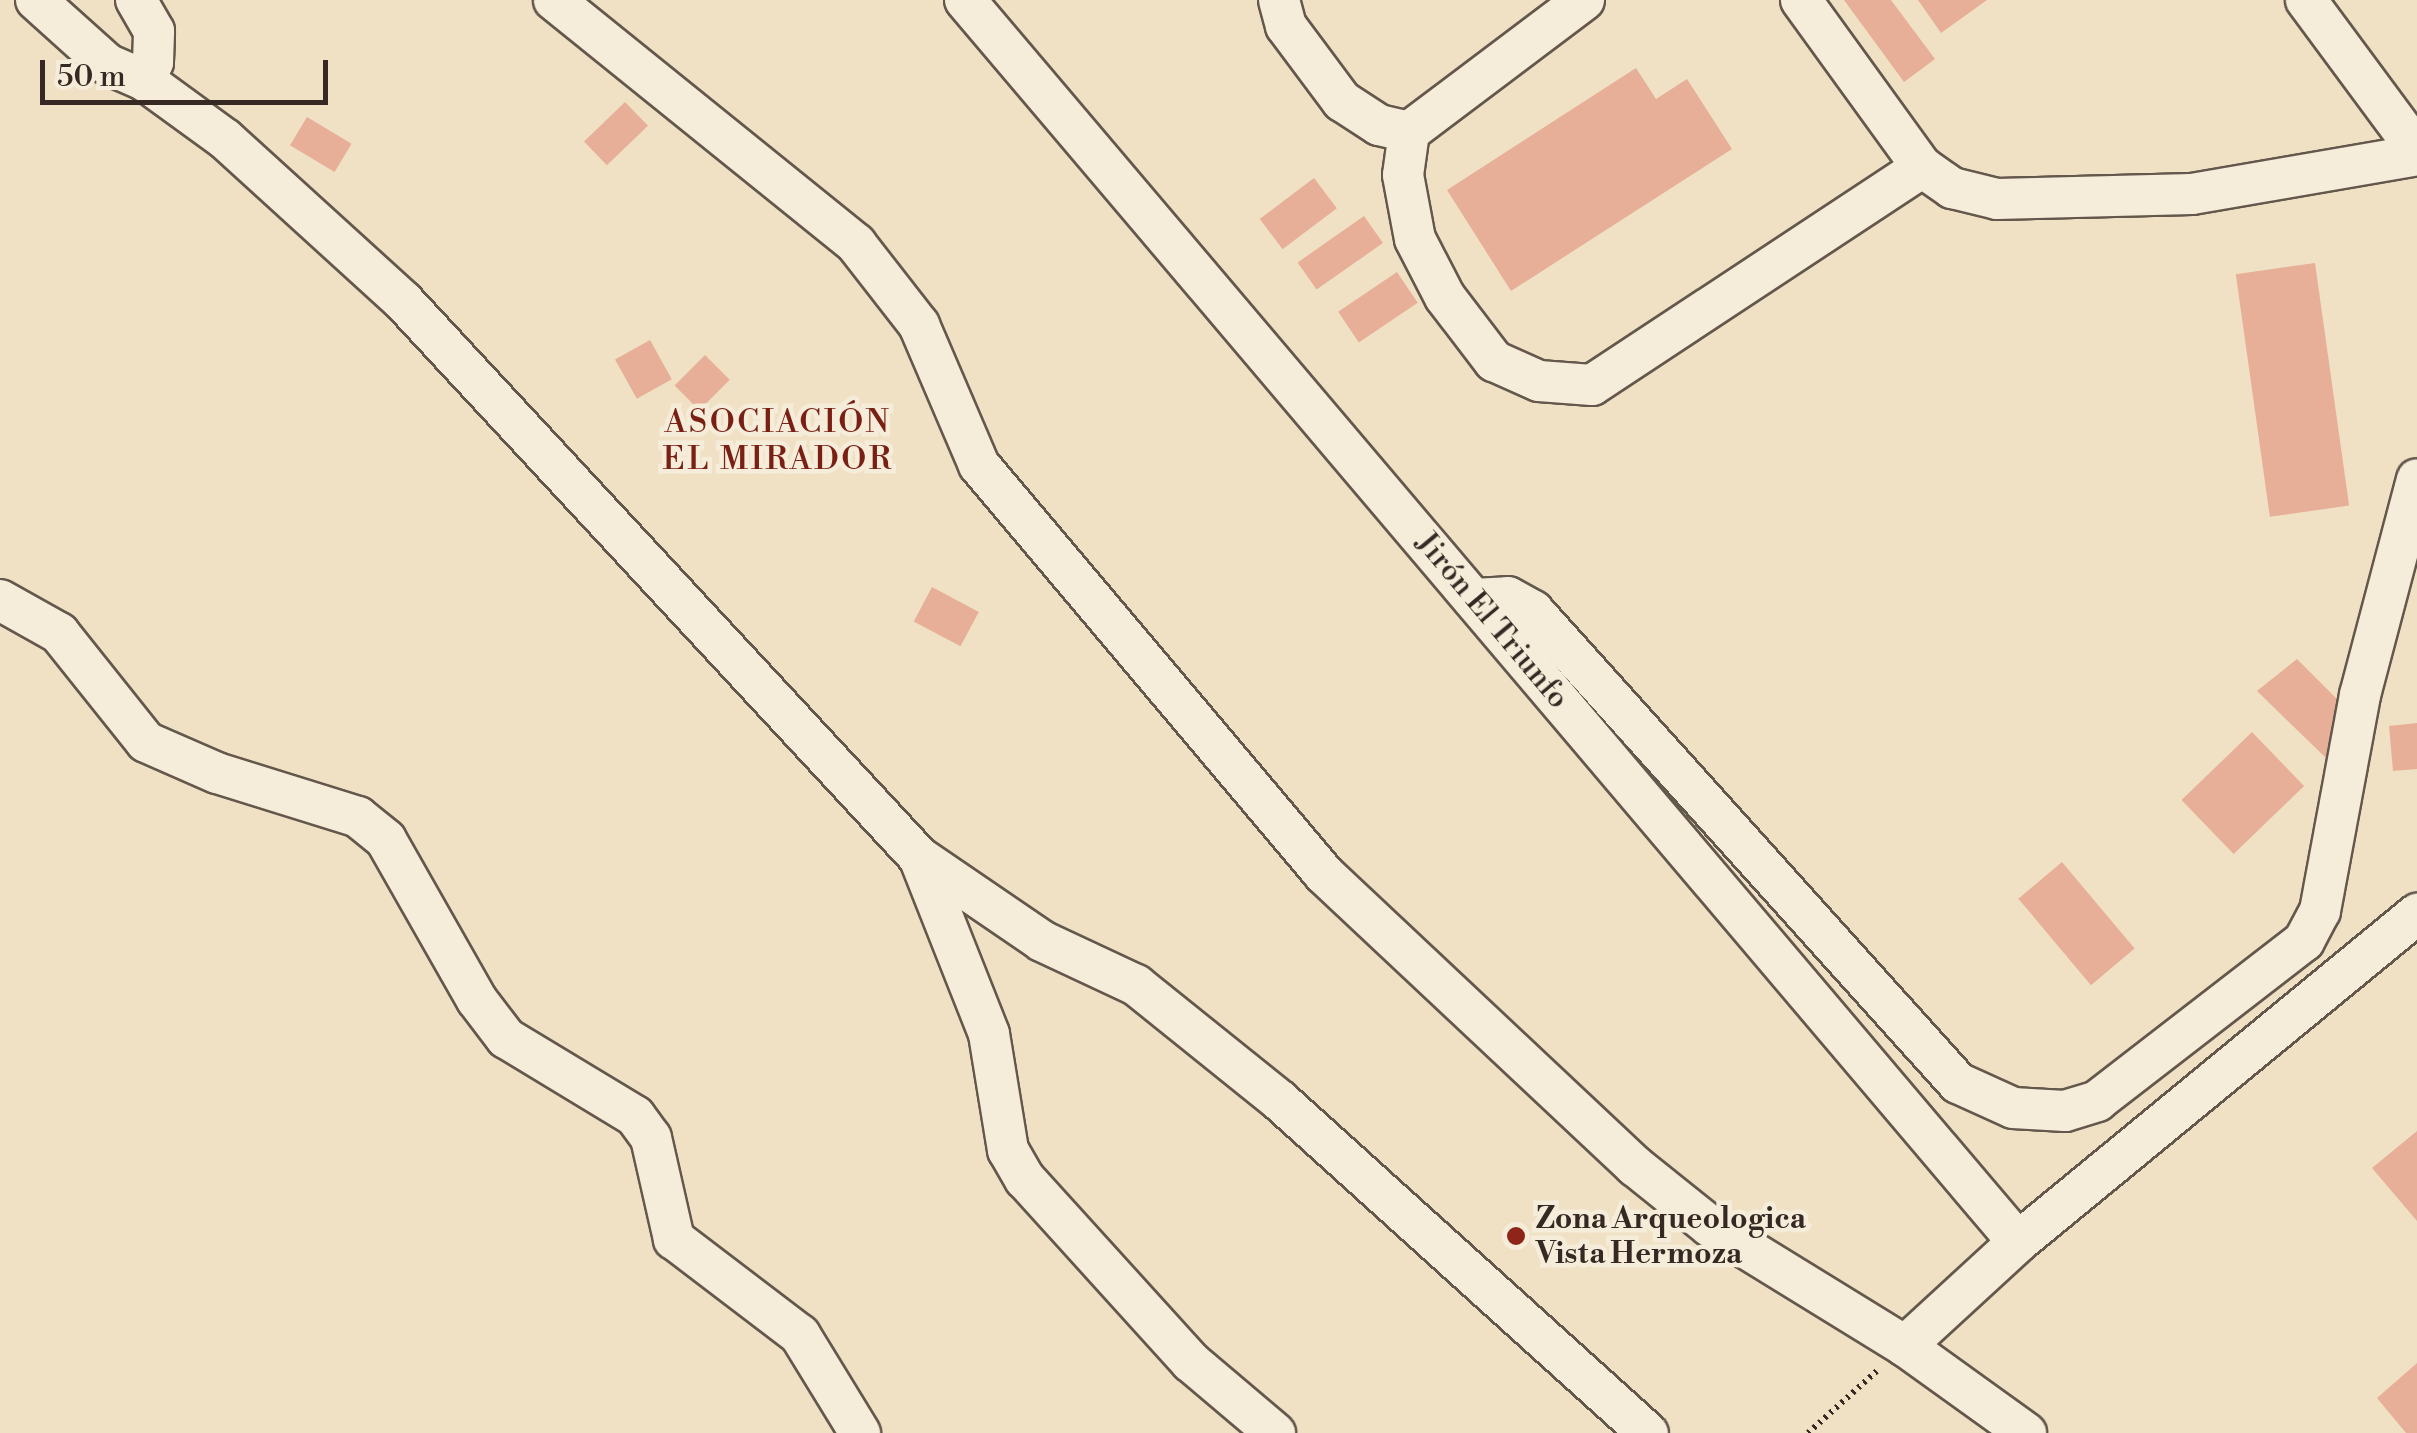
<!DOCTYPE html>
<html>
<head>
<meta charset="utf-8">
<style>
	body { margin:0 }
	#map { position:relative; width:2417px; height:1433px; overflow:hidden; background:#f0e1c5; font-family:"Libre Bodoni",serif }
	div>[style] { position:absolute }
	.building>* { inset:0; background:#e7af98; transform-origin:0 0 }
	.path>* { height:6px; margin-top:-3px; transform-origin:0; background:repeating-linear-gradient(90deg,#362923 0 2.5px,transparent 0 7.5px) }
	.roads { filter:drop-shadow(2px 0 #64574c) drop-shadow(-2px 0 #64574c) drop-shadow(0 2px #64574c) drop-shadow(0 -2px #64574c) }
	.minor>* { height:40px; margin:-20px; padding:0 20px; transform-origin:20px; border-radius:20px; background:#f5ecd9 }
	.dots>* { width:28px; height:28px; translate:-50% -50%; box-sizing:border-box; border:5px solid #f5ecd9; border-radius:50% }
	span { translate:-50% -50%; white-space:nowrap; text-align:center; line-height:1.15; -webkit-text-stroke:9px #f5ecd9; paint-order:stroke }
	.street-label { font-size:30px; color:#362923 }
	.poi-label { font-size:30px; color:#362923; font-weight:700 }
	.left { translate:0 -50%; text-align:left }
	.neighbourhood-label { font-size:32px; color:#7a1f14; letter-spacing:2.5px }
	.scale { position:absolute; left:40px; top:60px; width:288px; height:45px; box-sizing:border-box; border:5px solid #362923; border-top:0; padding-left:12px; font-size:30px; line-height:35px; white-space:nowrap; color:#362923; -webkit-text-stroke:8px #f5ecd9; paint-order:stroke }
</style>
</head>
<body>
<div id="map">
	<div class="building">
		<i style="clip-path:polygon(1844px 0,1891px 0,1935px 59px,1904px 82px)"></i>
		<i style="clip-path:polygon(1918px 0,1987px 0,1941px 33px)"></i>
		<i style="clip-path:polygon(1636px 68px,1656px 99px,1687px 79px,1732px 149px,1511px 291px,1447px 190px)"></i>
		<i style="left:625px;top:102px;width:33px;height:57px;rotate:46deg"></i>
		<i style="left:307px;top:117px;width:52px;height:33px;rotate:31deg"></i>
		<i style="left:1314px;top:178px;width:38px;height:68px;rotate:53deg"></i>
		<i style="left:1364px;top:216px;width:33px;height:81px;rotate:55deg"></i>
		<i style="left:2315px;top:263px;width:245px;height:80px;rotate:82deg"></i>
		<i style="left:1397px;top:272px;width:37px;height:71px;rotate:56deg"></i>
		<i style="left:650px;top:340px;width:45px;height:40px;rotate:61deg"></i>
		<i style="left:705px;top:355px;width:35px;height:43px;rotate:45deg"></i>
		<i style="left:932px;top:587px;width:53px;height:39px;rotate:28deg"></i>
		<i style="clip-path:polygon(2297px 659px,2347px 709px,2328px 760px,2257px 691px)"></i>
		<i style="clip-path:polygon(2417px 723px,2417px 769px,2393px 771px,2389px 726px)"></i>
		<i style="left:2252px;top:732px;width:75px;height:98px;rotate:46deg"></i>
		<i style="left:2062px;top:862px;width:113px;height:57px;rotate:50deg"></i>
		<i style="clip-path:polygon(2417px 1131px,2417px 1221px,2372px 1168px)"></i>
		<i style="clip-path:polygon(2417px 1363px,2417px 1433px,2406px 1433px,2377px 1398px)"></i>
	</div>
	<div class="path">
		<i style="left:1808px;top:1433px;width:94px;rotate:-42deg"></i>
	</div>
	<div class="roads">
		<div class="minor">
			<i style="left:36px;top:0;width:96px;rotate:42deg"></i>
			<i style="left:107px;top:64px;width:40px;rotate:23.4deg"></i>
			<i style="left:144px;top:80px;width:20px;rotate:-63deg"></i>
			<i style="left:153px;top:62px;width:31px;rotate:-88deg"></i>
			<i style="left:154px;top:31px;width:36px;rotate:-120deg"></i>
			<i style="left:554px;top:0;width:388px;rotate:38.9deg"></i>
			<i style="left:856px;top:244px;width:103px;rotate:52.1deg"></i>
			<i style="left:919px;top:325px;width:152px;rotate:66.8deg"></i>
			<i style="left:979px;top:465px;width:535px;rotate:49.85deg"></i>
			<i style="left:1324px;top:874px;width:427px;rotate:43.2deg"></i>
			<i style="left:1635px;top:1166px;width:96px;rotate:38.7deg"></i>
			<i style="left:1710px;top:1226px;width:229px;rotate:31.6deg"></i>
			<i style="left:1905px;top:1346px;width:149px;rotate:35.7deg"></i>
			<i style="left:965px;top:0;width:1628px;rotate:49.71deg"></i>
			<i style="left:1279px;top:0;width:27px;rotate:75deg"></i>
			<i style="left:1286px;top:26px;width:94px;rotate:53.3deg"></i>
			<i style="left:1342px;top:101px;width:44px;rotate:33deg"></i>
			<i style="left:1379px;top:125px;width:31px;rotate:13deg"></i>
			<i style="left:1584px;top:0;width:219px;rotate:143deg"></i>
			<i style="left:1409px;top:132px;width:43px;rotate:97.9deg"></i>
			<i style="left:1403px;top:175px;width:65px;rotate:79.4deg"></i>
			<i style="left:1415px;top:239px;width:65px;rotate:62.7deg"></i>
			<i style="left:1445px;top:297px;width:81px;rotate:52.6deg"></i>
			<i style="left:1494px;top:361px;width:49px;rotate:24deg"></i>
			<i style="left:1539px;top:381px;width:53px;rotate:4.3deg"></i>
			<i style="left:1592px;top:385px;width:396px;rotate:-33.4deg"></i>
			<i style="left:1801px;top:0;width:206px;rotate:54.1deg"></i>
			<i style="left:1922px;top:167px;width:37px;rotate:35deg"></i>
			<i style="left:1952px;top:188px;width:46px;rotate:13.7deg"></i>
			<i style="left:1997px;top:199px;width:195px;rotate:-1.5deg"></i>
			<i style="left:2192px;top:194px;width:228px;rotate:-9.8deg"></i>
			<i style="left:2306px;top:0;width:187px;rotate:53.5deg"></i>
			<i style="left:144px;top:80px;width:100px;rotate:36.1deg"></i>
			<i style="left:225px;top:139px;width:241px;rotate:42.3deg"></i>
			<i style="left:403px;top:301px;width:759px;rotate:47.14deg"></i>
			<i style="left:919px;top:857px;width:149px;rotate:34.3deg"></i>
			<i style="left:1042px;top:941px;width:104px;rotate:25.1deg"></i>
			<i style="left:1136px;top:985px;width:184px;rotate:38.8deg"></i>
			<i style="left:1279px;top:1100px;width:497px;rotate:42.1deg"></i>
			<i style="left:1473px;top:599px;width:35px;rotate:-3deg"></i>
			<i style="left:1508px;top:597px;width:29px;rotate:29deg"></i>
			<i style="left:1533px;top:611px;width:635px;rotate:48deg"></i>
			<i style="left:1958px;top:1083px;width:60px;rotate:24.4deg"></i>
			<i style="left:2013px;top:1108px;width:52px;rotate:3.3deg"></i>
			<i style="left:2065px;top:1111px;width:34px;rotate:-17deg"></i>
			<i style="left:2097px;top:1101px;width:262px;rotate:-37.7deg"></i>
			<i style="left:2304px;top:941px;width:34px;rotate:-62deg"></i>
			<i style="left:2320px;top:911px;width:220px;rotate:-79.5deg"></i>
			<i style="left:2360px;top:695px;width:223px;rotate:-75.2deg"></i>
			<i style="left:0;top:600px;width:68px;rotate:29.2deg"></i>
			<i style="left:59px;top:633px;width:139px;rotate:51.4deg"></i>
			<i style="left:146px;top:742px;width:77px;rotate:23.6deg"></i>
			<i style="left:217px;top:773px;width:148px;rotate:17.3deg"></i>
			<i style="left:358px;top:817px;width:36px;rotate:39deg"></i>
			<i style="left:386px;top:840px;width:184px;rotate:60.4deg"></i>
			<i style="left:477px;top:1000px;width:48px;rotate:52.7deg"></i>
			<i style="left:506px;top:1038px;width:151px;rotate:31.2deg"></i>
			<i style="left:635px;top:1116px;width:27px;rotate:54deg"></i>
			<i style="left:651px;top:1138px;width:104px;rotate:77.2deg"></i>
			<i style="left:674px;top:1239px;width:158px;rotate:37.3deg"></i>
			<i style="left:800px;top:1335px;width:115px;rotate:58.5deg"></i>
			<i style="left:919px;top:857px;width:190px;rotate:68.4deg"></i>
			<i style="left:989px;top:1034px;width:118px;rotate:80.7deg"></i>
			<i style="left:1008px;top:1150px;width:34px;rotate:60deg"></i>
			<i style="left:1025px;top:1179px;width:247px;rotate:47.8deg"></i>
			<i style="left:1191px;top:1362px;width:110px;rotate:40.2deg"></i>
			<i style="left:1905px;top:1346px;width:154px;rotate:-42.6deg"></i>
			<i style="left:2018px;top:1242px;width:517px;rotate:-39.42deg"></i>
		</div>
	</div>
	<div class="dots">
		<i style="left:1516px;top:1236px;background:#8f2418"></i>
	</div>
	<div class="street-label">
		<span style="left:1492px;top:621px;rotate:50deg">Jirón El Triunfo</span>
	</div>
	<div class="poi-label">
		<span class="left" style="left:1536px;top:1236px">Zona Arqueologica<br>Vista Hermoza</span>
	</div>
	<div class="neighbourhood-label">
		<span style="left:778px;top:441px">ASOCIACIÓN<br>EL MIRADOR</span>
	</div>
	<div class="scale">50 m</div>
</div>
</body>
</html>
